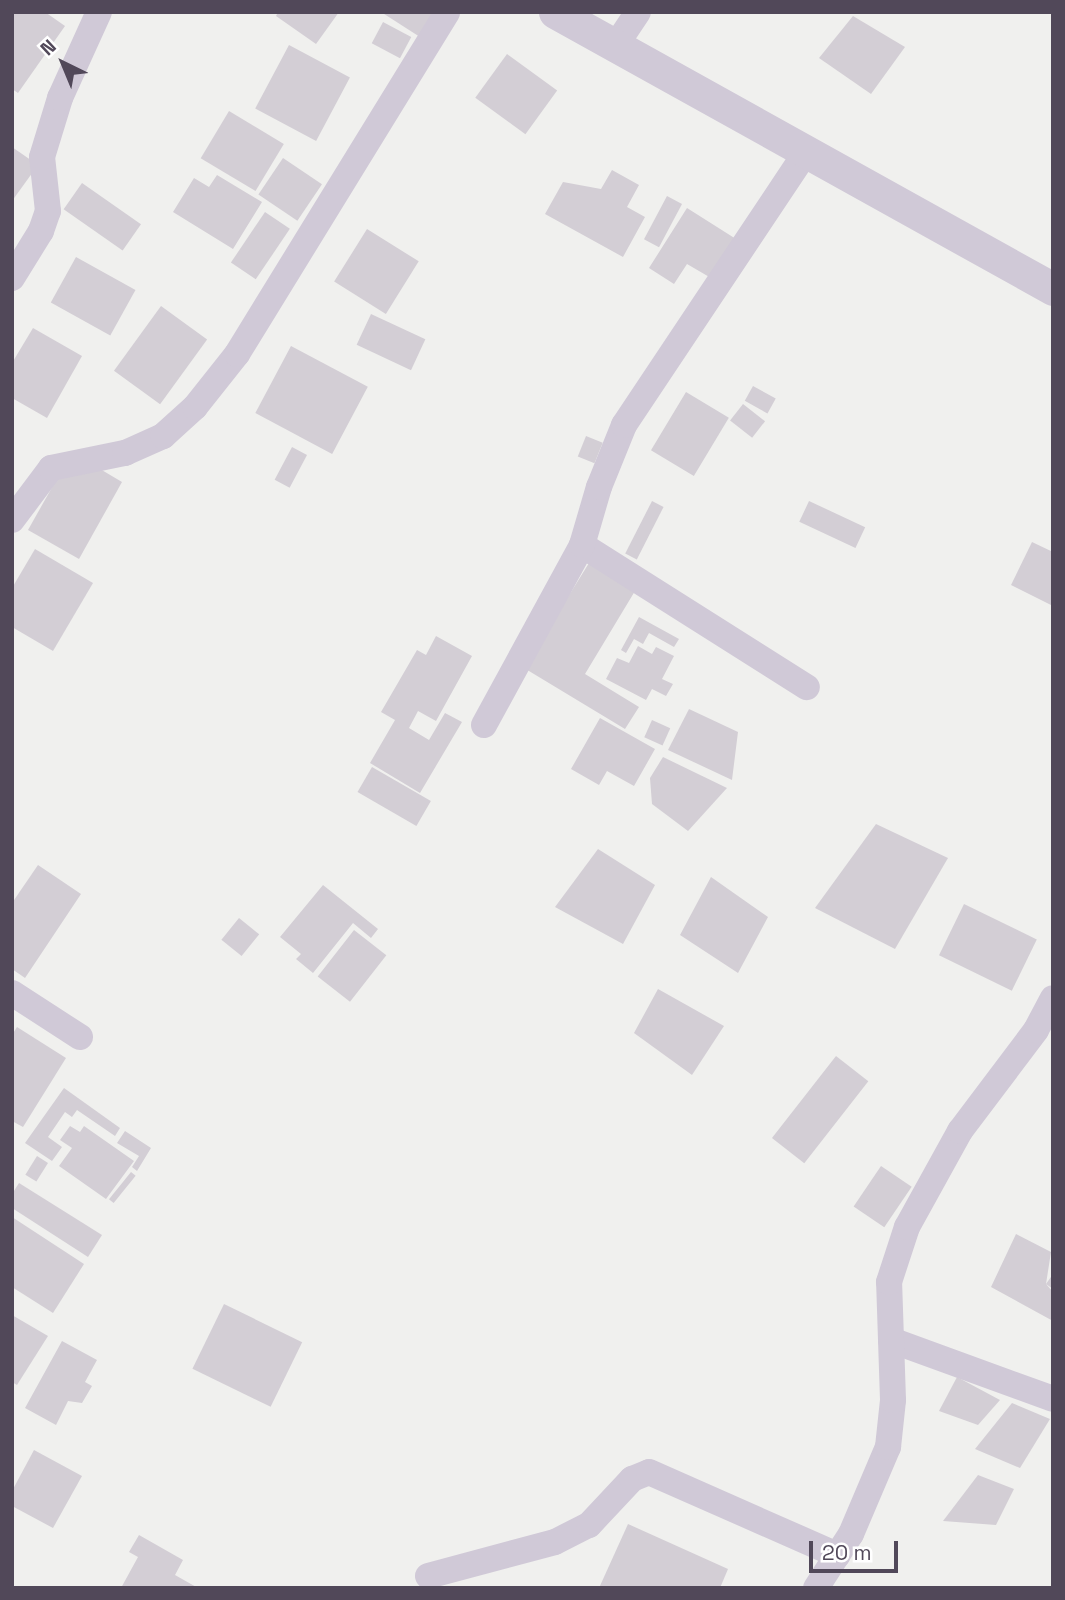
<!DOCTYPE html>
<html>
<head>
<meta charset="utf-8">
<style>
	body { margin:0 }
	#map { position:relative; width:1065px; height:1600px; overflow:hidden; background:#f0f0ee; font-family:"Space Grotesk",sans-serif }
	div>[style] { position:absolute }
	.building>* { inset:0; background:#d3ced5; transform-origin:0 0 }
	.minor>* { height:26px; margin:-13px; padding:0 13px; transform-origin:13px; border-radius:13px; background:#d0c9d7 }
	.tertiary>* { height:33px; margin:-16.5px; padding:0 16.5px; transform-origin:16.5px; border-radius:16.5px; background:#d0c9d7 }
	span { translate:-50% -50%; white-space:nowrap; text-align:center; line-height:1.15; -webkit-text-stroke:6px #fff; paint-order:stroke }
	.frame { position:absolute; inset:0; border:14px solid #514859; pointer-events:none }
	.north { position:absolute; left:28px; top:28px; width:70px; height:70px; -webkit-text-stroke:5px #fff; paint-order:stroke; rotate:317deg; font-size:19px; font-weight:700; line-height:28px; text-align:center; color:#514859 }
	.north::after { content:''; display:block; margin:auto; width:24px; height:32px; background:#514859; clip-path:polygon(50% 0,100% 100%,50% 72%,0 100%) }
	.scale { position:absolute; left:809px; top:1541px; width:89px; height:32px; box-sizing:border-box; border:4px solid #514859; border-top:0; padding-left:9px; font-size:21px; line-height:24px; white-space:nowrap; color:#514859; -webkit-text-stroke:5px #fff; paint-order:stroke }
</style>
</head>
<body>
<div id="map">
	<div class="building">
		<i style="clip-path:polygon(12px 12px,45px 12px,65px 26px,18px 93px,12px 89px)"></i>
		<i style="clip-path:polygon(278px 12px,339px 12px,316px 44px,276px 16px)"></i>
		<i style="clip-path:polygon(381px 12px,429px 12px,433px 15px,420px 37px)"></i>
		<i style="clip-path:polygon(853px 16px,905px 47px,871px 94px,819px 58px)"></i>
		<i style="left:383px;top:22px;width:32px;height:24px;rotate:28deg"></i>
		<i style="left:289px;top:45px;width:69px;height:72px;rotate:28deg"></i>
		<i style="left:507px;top:54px;width:62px;height:54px;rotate:36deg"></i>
		<i style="left:229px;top:111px;width:64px;height:55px;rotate:31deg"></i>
		<i style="clip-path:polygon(12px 147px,38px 165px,12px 201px)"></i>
		<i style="left:283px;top:158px;width:47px;height:44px;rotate:34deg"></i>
		<i style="clip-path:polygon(612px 170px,639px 185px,627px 207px,645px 217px,623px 257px,545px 214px,563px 182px,601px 189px)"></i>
		<i style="clip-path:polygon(217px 175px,262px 202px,233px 249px,173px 212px,194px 178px,209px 187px)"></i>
		<i style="left:82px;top:183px;width:72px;height:32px;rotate:35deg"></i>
		<i style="left:667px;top:196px;width:17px;height:49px;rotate:28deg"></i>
		<i style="clip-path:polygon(687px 208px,736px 239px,711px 278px,687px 264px,674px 284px,649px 268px)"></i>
		<i style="left:265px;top:212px;width:30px;height:61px;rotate:34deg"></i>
		<i style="left:367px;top:229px;width:61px;height:62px;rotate:32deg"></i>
		<i style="left:76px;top:257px;width:68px;height:52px;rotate:29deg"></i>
		<i style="left:161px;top:306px;width:57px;height:80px;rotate:36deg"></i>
		<i style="left:371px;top:314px;width:60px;height:34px;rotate:25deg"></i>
		<i style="clip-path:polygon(33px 328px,82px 356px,47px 418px,12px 398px,12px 363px)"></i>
		<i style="left:291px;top:346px;width:87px;height:76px;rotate:28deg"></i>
		<i style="left:753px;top:386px;width:26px;height:17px;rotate:29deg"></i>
		<i style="left:686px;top:392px;width:50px;height:68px;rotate:31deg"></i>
		<i style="left:743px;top:404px;width:28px;height:21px;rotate:38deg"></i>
		<i style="left:586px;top:436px;width:18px;height:22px;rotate:22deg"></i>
		<i style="left:292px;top:447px;width:17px;height:37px;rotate:28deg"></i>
		<i style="clip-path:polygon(95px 466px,122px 482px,79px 559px,28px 530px,59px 475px)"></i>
		<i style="left:652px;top:501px;width:13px;height:59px;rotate:27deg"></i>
		<i style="left:809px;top:501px;width:62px;height:23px;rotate:25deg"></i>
		<i style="clip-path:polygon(1032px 542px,1053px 552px,1053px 606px,1011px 585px)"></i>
		<i style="clip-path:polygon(35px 549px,93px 583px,53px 651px,12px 627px,12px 588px)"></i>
		<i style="clip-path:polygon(589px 563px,635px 591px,585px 674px,639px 707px,625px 729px,524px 668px)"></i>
		<i style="clip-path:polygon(639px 617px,679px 639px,674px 647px,649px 633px,643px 644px,634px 639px,626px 653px,621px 650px)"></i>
		<i style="clip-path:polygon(436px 636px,472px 656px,436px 721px,418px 711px,409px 728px,429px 740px,445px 713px,462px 722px,420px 793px,370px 763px,395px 720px,381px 712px,417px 650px,426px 655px)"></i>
		<i style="clip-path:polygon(638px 646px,652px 654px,656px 647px,674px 656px,662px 679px,673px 684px,666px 696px,652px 689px,646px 700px,606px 679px,617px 658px,629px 663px)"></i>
		<i style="clip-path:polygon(689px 709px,738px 732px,732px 780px,668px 750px)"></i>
		<i style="clip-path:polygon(600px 718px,655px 749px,634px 786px,607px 771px,599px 785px,571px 769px)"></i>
		<i style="left:652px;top:720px;width:20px;height:19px;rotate:24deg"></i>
		<i style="clip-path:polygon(663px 757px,727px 788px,688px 831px,652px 804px,650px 778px)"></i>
		<i style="left:372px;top:767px;width:68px;height:29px;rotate:30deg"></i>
		<i style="clip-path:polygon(876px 824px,948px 858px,895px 949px,815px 908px)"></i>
		<i style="clip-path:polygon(598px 849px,655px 885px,623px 944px,555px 907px)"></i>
		<i style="clip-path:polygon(38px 865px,81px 894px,25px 978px,12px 969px,12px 903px)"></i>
		<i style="clip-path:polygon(711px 877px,768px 917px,738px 973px,680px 935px)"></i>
		<i style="clip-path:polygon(323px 885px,378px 929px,371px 938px,353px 923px,313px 973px,296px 959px,301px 954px,280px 937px)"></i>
		<i style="left:964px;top:904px;width:81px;height:57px;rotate:26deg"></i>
		<i style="left:239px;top:918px;width:26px;height:28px;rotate:39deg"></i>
		<i style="left:354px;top:930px;width:41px;height:59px;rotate:38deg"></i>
		<i style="clip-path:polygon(658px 989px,724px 1026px,692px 1075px,634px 1033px)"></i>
		<i style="clip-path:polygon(17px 1027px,66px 1058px,23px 1127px,12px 1121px,12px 1035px)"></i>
		<i style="left:836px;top:1056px;width:41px;height:104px;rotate:38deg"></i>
		<i style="clip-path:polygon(64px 1088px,120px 1128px,115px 1136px,77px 1110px,72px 1117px,65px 1112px,48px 1137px,62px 1147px,52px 1161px,25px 1143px)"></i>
		<i style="clip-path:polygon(70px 1126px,80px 1132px,84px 1126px,134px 1161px,106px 1199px,59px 1166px,72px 1148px,60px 1140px)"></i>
		<i style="clip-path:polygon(125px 1131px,151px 1148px,137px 1171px,132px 1167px,139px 1156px,117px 1143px)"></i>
		<i style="left:37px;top:1156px;width:13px;height:22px;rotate:32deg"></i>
		<i style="left:881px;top:1166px;width:37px;height:49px;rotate:34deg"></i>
		<i style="left:131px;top:1172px;width:6px;height:35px;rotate:39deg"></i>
		<i style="clip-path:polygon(19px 1183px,102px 1235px,88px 1257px,12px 1208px,12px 1194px)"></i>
		<i style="clip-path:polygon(12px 1217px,84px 1264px,53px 1313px,12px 1287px)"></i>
		<i style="clip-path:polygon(1016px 1234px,1051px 1252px,1046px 1284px,1053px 1274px,1053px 1289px,1046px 1284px,1053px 1292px,1053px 1321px,991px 1287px)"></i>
		<i style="left:224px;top:1304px;width:87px;height:72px;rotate:26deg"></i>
		<i style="clip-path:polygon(12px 1315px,48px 1336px,17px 1385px,12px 1382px)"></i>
		<i style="clip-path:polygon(62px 1341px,97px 1360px,85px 1382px,92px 1386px,82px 1403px,68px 1401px,56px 1425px,25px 1408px)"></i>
		<i style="clip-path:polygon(957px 1377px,1000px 1400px,978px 1425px,939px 1411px)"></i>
		<i style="clip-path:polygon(1012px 1403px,1050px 1419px,1020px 1468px,975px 1449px)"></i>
		<i style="clip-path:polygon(34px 1450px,82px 1476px,53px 1528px,12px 1506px,12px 1491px)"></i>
		<i style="clip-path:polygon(978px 1475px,1014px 1489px,996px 1525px,943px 1521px)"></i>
		<i style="clip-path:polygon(628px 1524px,728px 1569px,720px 1588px,599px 1588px)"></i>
		<i style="clip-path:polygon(139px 1535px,183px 1560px,175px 1575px,198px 1588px,121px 1588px,138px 1557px,129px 1552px)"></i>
	</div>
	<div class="minor">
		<i style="left:614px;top:48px;width:43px;rotate:-56.3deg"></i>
		<i style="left:12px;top:278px;width:55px;rotate:-58.3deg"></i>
		<i style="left:41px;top:231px;width:21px;rotate:-71deg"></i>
		<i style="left:48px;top:211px;width:54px;rotate:-96.3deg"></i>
		<i style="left:42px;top:157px;width:62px;rotate:-73deg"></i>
		<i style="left:60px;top:98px;width:94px;rotate:-65.6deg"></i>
		<i style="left:12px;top:520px;width:65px;rotate:-53.1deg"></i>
		<i style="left:51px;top:468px;width:76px;rotate:-11.5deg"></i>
		<i style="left:125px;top:453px;width:42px;rotate:-24.1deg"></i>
		<i style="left:163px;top:436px;width:43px;rotate:-42.2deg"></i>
		<i style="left:195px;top:407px;width:68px;rotate:-51.6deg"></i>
		<i style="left:237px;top:354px;width:401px;rotate:-58.4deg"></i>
		<i style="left:582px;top:545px;width:266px;rotate:32.3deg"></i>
		<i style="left:484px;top:725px;width:205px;rotate:-61.4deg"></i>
		<i style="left:582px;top:545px;width:60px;rotate:-73.7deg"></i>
		<i style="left:599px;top:487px;width:67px;rotate:-68deg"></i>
		<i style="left:624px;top:425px;width:326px;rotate:-56.3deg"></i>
		<i style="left:12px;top:993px;width:81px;rotate:32.9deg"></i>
		<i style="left:891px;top:1340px;width:172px;rotate:20deg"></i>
		<i style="left:428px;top:1576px;width:131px;rotate:-15deg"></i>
		<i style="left:555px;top:1542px;width:38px;rotate:-27deg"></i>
		<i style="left:589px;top:1525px;width:63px;rotate:-46.9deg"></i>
		<i style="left:632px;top:1479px;width:18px;rotate:-22deg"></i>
		<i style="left:649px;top:1472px;width:206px;rotate:23.8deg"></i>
		<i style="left:816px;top:1588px;width:64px;rotate:-57.1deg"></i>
		<i style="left:851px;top:1534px;width:95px;rotate:-67deg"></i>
		<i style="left:888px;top:1447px;width:47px;rotate:-83.9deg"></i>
		<i style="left:893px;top:1400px;width:118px;rotate:-91.9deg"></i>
		<i style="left:889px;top:1282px;width:58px;rotate:-71.9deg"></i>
		<i style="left:907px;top:1227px;width:110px;rotate:-61.1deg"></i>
		<i style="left:960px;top:1131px;width:126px;rotate:-53deg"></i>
		<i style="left:1036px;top:1030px;width:36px;rotate:-62deg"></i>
	</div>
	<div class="tertiary">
		<i style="left:555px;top:12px;width:570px;rotate:29.08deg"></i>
	</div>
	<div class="frame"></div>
	<div class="north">N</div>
	<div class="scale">20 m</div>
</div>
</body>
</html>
